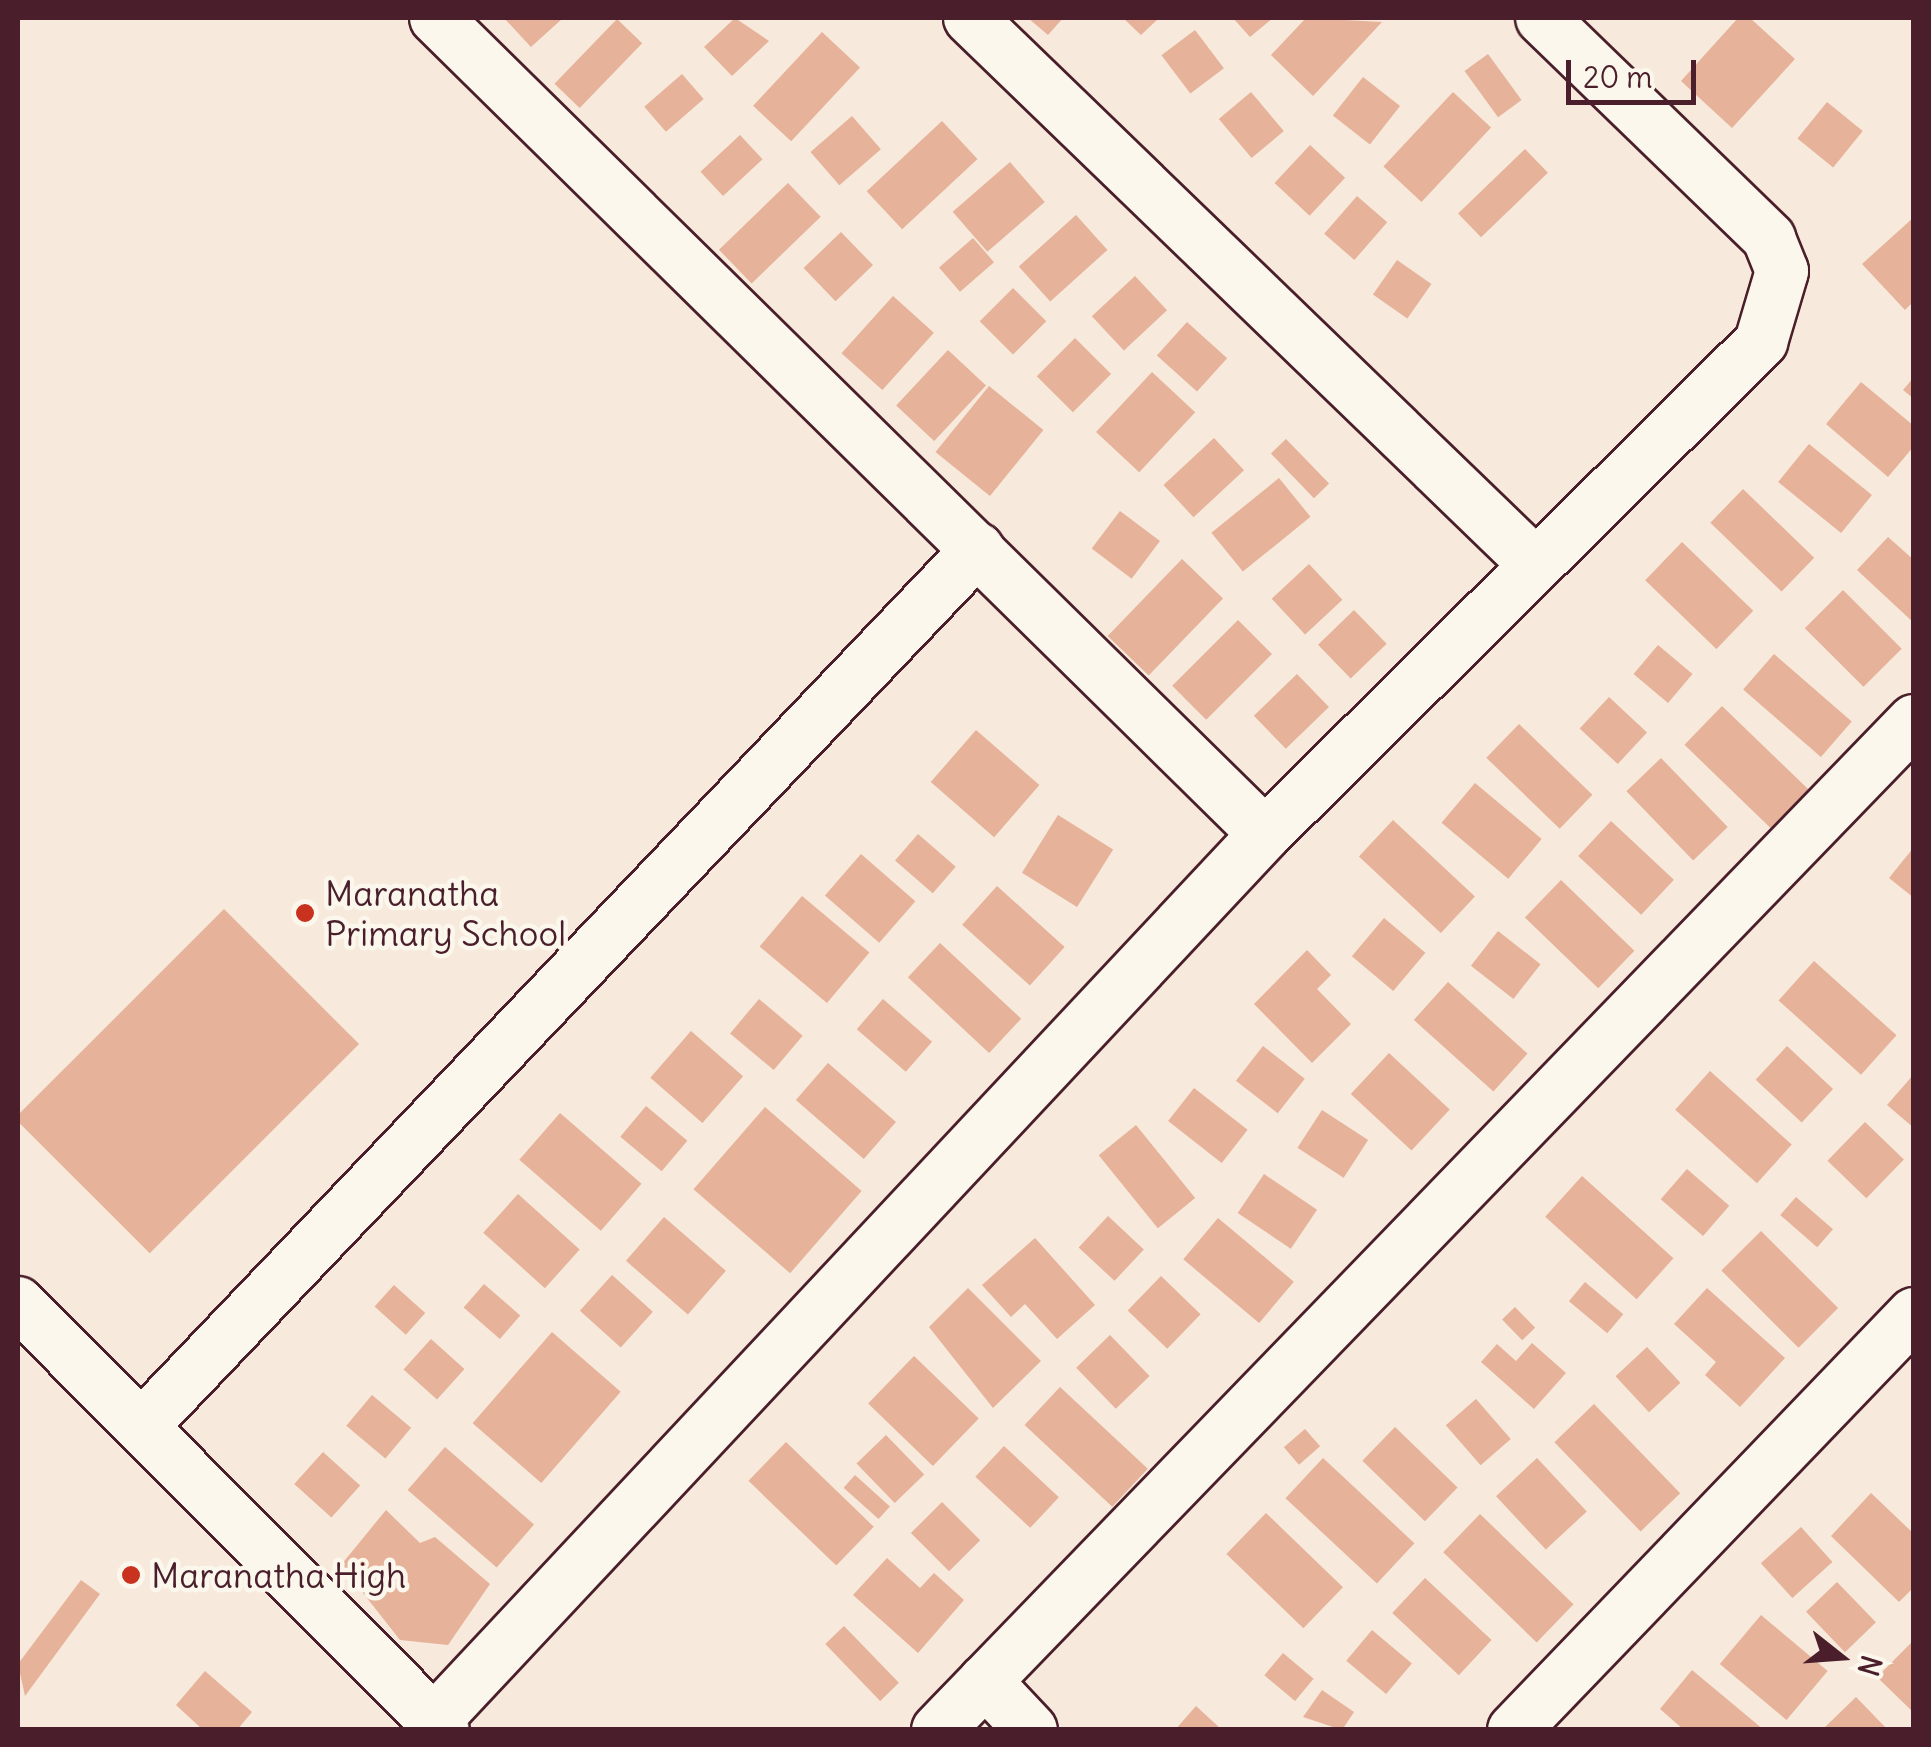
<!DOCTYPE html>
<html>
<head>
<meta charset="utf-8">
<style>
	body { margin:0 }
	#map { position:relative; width:1931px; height:1747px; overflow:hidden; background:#f7e9db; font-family:Delius,sans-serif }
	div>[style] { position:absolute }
	.building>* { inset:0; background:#e6b299; transform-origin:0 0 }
	.roads { filter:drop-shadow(2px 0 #4a1f2b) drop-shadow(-2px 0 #4a1f2b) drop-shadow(0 2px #4a1f2b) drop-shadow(0 -2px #4a1f2b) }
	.street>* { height:52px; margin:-26px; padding:0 26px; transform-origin:26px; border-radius:26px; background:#fbf7ec }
	.dots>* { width:28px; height:28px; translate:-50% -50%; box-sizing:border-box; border:5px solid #fbf7ec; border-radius:50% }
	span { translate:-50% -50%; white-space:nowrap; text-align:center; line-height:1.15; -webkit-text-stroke:9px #fbf7ec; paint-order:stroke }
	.poi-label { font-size:35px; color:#4a1f2b }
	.left { translate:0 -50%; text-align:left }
	.frame { position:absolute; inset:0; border:20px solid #4a1f2b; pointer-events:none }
	.north { position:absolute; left:1791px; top:1607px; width:100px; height:100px; -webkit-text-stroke:8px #fbf7ec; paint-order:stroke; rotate:107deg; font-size:28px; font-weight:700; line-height:40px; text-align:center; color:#4a1f2b }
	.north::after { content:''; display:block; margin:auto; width:35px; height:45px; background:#4a1f2b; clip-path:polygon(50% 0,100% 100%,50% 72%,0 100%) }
	.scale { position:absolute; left:1566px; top:60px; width:130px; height:45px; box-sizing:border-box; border:5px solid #4a1f2b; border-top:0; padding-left:12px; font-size:30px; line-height:35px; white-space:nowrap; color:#4a1f2b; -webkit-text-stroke:8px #fbf7ec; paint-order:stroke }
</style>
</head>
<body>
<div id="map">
	<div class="building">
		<i style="clip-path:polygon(504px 18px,563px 18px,531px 47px)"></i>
		<i style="clip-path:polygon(735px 18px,769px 41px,732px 76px,704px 47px)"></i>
		<i style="clip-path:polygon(1028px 18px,1063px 18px,1048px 35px)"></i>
		<i style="clip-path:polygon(1123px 18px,1159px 18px,1141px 35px)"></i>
		<i style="clip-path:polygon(1233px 18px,1273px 18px,1250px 37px)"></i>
		<i style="clip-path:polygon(1306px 18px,1382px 22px,1313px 96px,1271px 55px)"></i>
		<i style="clip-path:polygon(1738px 18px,1750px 18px,1795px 59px,1732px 128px,1681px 81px)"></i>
		<i style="left:617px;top:19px;width:35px;height:90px;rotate:44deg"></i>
		<i style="left:1195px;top:30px;width:48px;height:42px;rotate:53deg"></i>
		<i style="left:822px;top:32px;width:52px;height:101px;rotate:43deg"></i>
		<i style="left:1488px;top:54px;width:57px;height:29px;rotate:54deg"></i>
		<i style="left:682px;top:74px;width:33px;height:50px;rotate:49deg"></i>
		<i style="left:1363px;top:77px;width:47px;height:49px;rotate:38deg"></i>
		<i style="left:1251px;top:92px;width:51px;height:42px;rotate:50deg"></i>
		<i style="left:1453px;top:92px;width:52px;height:102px;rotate:43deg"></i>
		<i style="left:1827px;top:102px;width:46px;height:47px;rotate:39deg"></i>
		<i style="left:852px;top:116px;width:44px;height:55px;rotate:49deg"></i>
		<i style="left:942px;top:121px;width:52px;height:103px;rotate:47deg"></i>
		<i style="left:740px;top:135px;width:33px;height:54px;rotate:47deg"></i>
		<i style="left:1310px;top:145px;width:48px;height:52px;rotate:43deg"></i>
		<i style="left:1525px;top:149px;width:33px;height:93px;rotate:46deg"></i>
		<i style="left:1010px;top:162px;width:53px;height:76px;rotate:49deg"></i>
		<i style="left:788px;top:183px;width:47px;height:96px;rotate:46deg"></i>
		<i style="left:1357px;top:196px;width:40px;height:50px;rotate:41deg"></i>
		<i style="left:1076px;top:215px;width:47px;height:77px;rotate:48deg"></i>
		<i style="clip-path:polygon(1914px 217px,1914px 301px,1905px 310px,1862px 264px)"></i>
		<i style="left:841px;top:232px;width:46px;height:52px;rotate:46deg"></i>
		<i style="left:973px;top:238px;width:32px;height:45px;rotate:49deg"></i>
		<i style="left:1397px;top:260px;width:42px;height:42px;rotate:35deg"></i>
		<i style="left:1135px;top:276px;width:47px;height:59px;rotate:47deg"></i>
		<i style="left:1013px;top:288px;width:47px;height:47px;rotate:45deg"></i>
		<i style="left:893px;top:296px;width:55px;height:77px;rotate:42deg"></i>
		<i style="left:1187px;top:322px;width:54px;height:45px;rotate:42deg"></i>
		<i style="left:1075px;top:338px;width:51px;height:54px;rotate:45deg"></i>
		<i style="left:948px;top:350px;width:52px;height:76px;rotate:43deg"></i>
		<i style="left:1152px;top:372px;width:59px;height:82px;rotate:43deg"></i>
		<i style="clip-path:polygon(1914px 377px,1914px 399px,1903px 390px)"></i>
		<i style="clip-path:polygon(1861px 382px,1914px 426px,1914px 446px,1888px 477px,1826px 424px)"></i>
		<i style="left:989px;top:386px;width:70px;height:85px;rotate:39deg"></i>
		<i style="left:1214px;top:438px;width:44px;height:69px;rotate:47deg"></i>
		<i style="left:1286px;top:439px;width:62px;height:21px;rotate:46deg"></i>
		<i style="left:1809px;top:444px;width:81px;height:49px;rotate:39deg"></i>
		<i style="left:1279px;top:478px;width:50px;height:87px;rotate:51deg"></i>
		<i style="left:1743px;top:489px;width:99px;height:47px;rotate:44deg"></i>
		<i style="left:1120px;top:511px;width:50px;height:47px;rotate:37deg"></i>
		<i style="clip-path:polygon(1888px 537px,1914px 560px,1914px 623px,1857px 570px)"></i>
		<i style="left:1682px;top:542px;width:99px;height:53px;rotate:44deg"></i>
		<i style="left:1182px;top:559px;width:57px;height:107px;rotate:44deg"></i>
		<i style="left:1309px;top:564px;width:49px;height:51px;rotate:47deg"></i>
		<i style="left:1843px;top:590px;width:83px;height:54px;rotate:45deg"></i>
		<i style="left:1354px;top:610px;width:47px;height:50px;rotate:46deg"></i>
		<i style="left:1238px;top:620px;width:48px;height:93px;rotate:45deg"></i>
		<i style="left:1658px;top:645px;width:45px;height:38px;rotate:40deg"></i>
		<i style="left:1774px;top:654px;width:103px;height:47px;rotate:41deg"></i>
		<i style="left:1297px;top:674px;width:46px;height:60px;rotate:46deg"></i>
		<i style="left:1609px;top:697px;width:52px;height:43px;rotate:43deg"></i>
		<i style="left:1722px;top:706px;width:120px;height:54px;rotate:44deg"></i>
		<i style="left:1519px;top:724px;width:102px;height:47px;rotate:44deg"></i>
		<i style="left:976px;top:730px;width:84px;height:69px;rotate:41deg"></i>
		<i style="left:1661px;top:758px;width:96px;height:48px;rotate:46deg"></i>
		<i style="left:1475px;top:783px;width:87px;height:52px;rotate:40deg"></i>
		<i style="left:1058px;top:815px;width:65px;height:68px;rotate:32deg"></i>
		<i style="left:1393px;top:820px;width:112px;height:50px;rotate:43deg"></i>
		<i style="left:1611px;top:821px;width:86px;height:48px;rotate:43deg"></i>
		<i style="left:918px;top:834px;width:50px;height:35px;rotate:41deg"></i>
		<i style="clip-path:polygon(1914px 847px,1914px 898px,1889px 878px)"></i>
		<i style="left:861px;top:854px;width:72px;height:55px;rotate:41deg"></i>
		<i style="left:1561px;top:880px;width:102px;height:52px;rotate:44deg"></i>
		<i style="left:997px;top:886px;width:91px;height:52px;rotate:42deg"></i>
		<i style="left:802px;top:896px;width:88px;height:66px;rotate:40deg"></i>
		<i style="left:224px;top:909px;width:191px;height:296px;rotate:45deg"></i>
		<i style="left:1384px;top:918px;width:54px;height:50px;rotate:40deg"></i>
		<i style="left:1498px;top:931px;width:54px;height:44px;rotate:38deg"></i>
		<i style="left:940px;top:943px;width:111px;height:47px;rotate:43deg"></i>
		<i style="clip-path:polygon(1307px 950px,1331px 975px,1317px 989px,1351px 1024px,1312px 1063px,1254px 1004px)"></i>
		<i style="left:1814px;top:961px;width:111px;height:53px;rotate:42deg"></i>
		<i style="left:1448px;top:982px;width:107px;height:51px;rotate:42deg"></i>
		<i style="left:759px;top:999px;width:57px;height:45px;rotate:40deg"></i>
		<i style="left:883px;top:999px;width:65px;height:40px;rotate:41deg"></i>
		<i style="left:691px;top:1031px;width:69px;height:62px;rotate:41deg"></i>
		<i style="left:1263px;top:1046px;width:53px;height:44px;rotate:38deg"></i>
		<i style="left:1787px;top:1046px;width:63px;height:46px;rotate:43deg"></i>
		<i style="left:1389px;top:1053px;width:83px;height:56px;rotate:43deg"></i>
		<i style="left:828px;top:1063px;width:90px;height:49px;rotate:41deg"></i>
		<i style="left:1710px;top:1071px;width:110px;height:52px;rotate:42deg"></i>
		<i style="clip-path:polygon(1914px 1074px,1914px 1128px,1887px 1105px)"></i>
		<i style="left:1194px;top:1088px;width:68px;height:42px;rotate:38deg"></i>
		<i style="left:646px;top:1106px;width:54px;height:40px;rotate:40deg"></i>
		<i style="left:765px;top:1107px;width:128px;height:109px;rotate:41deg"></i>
		<i style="left:1322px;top:1110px;width:55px;height:45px;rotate:33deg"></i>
		<i style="left:560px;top:1113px;width:108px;height:62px;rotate:41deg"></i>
		<i style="left:1865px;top:1122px;width:54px;height:54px;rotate:44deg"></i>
		<i style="left:1136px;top:1125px;width:94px;height:48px;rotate:51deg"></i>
		<i style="left:1687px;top:1169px;width:56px;height:40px;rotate:41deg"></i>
		<i style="left:1264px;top:1174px;width:64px;height:47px;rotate:34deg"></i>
		<i style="left:1582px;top:1176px;width:123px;height:55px;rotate:42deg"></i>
		<i style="left:518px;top:1194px;width:83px;height:52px;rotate:42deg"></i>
		<i style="left:1796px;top:1197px;width:49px;height:24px;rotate:41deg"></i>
		<i style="left:1108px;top:1216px;width:49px;height:43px;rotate:43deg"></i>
		<i style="left:664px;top:1217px;width:82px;height:58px;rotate:41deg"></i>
		<i style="left:1218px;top:1218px;width:99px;height:54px;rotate:40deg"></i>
		<i style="left:1761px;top:1231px;width:109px;height:56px;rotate:45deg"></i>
		<i style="clip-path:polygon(1035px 1238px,1095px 1305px,1057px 1339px,1025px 1304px,1011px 1317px,982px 1285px)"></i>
		<i style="left:612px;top:1275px;width:55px;height:48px;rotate:42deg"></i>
		<i style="left:1161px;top:1276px;width:55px;height:48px;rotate:44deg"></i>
		<i style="left:1585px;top:1282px;width:50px;height:25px;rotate:40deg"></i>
		<i style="left:484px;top:1284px;width:48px;height:31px;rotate:41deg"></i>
		<i style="left:394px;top:1285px;width:42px;height:29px;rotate:42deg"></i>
		<i style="clip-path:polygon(968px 1288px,1041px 1361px,993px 1408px,929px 1327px)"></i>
		<i style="clip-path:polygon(1707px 1288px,1785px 1358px,1740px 1407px,1705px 1375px,1716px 1362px,1674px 1324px)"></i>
		<i style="left:1515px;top:1307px;width:29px;height:18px;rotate:46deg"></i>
		<i style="left:552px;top:1332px;width:91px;height:121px;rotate:41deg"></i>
		<i style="left:1110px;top:1335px;width:57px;height:47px;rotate:46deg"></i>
		<i style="left:431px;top:1339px;width:45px;height:41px;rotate:42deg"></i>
		<i style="clip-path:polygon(1532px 1343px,1566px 1373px,1534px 1409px,1481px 1362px,1497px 1344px,1516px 1361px)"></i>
		<i style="left:1647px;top:1347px;width:49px;height:43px;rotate:47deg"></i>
		<i style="left:914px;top:1356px;width:90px;height:66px;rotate:44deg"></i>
		<i style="left:1060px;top:1387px;width:120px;height:52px;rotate:43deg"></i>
		<i style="left:372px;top:1395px;width:51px;height:40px;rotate:40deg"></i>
		<i style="left:1476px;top:1399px;width:53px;height:40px;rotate:49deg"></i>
		<i style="left:1594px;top:1404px;width:124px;height:55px;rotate:46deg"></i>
		<i style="left:1395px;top:1427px;width:87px;height:47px;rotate:44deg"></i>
		<i style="left:1305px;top:1429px;width:23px;height:28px;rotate:49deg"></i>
		<i style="left:886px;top:1435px;width:55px;height:41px;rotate:46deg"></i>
		<i style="left:786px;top:1442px;width:122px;height:54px;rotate:44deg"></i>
		<i style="left:1004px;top:1446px;width:75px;height:42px;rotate:43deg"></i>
		<i style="left:445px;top:1447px;width:118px;height:57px;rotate:41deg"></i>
		<i style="left:323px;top:1452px;width:50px;height:43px;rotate:42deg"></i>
		<i style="left:1323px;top:1458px;width:125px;height:55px;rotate:43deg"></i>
		<i style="left:1537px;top:1458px;width:73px;height:56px;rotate:47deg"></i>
		<i style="left:855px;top:1475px;width:47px;height:17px;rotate:42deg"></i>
		<i style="clip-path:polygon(1871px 1493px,1914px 1534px,1914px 1587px,1899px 1602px,1831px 1536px)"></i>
		<i style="left:942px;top:1502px;width:54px;height:44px;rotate:45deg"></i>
		<i style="clip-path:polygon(386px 1510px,420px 1543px,435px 1537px,490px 1584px,448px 1645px,400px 1640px,341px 1565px)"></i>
		<i style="left:1266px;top:1513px;width:107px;height:57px;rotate:44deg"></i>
		<i style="left:1480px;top:1514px;width:130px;height:53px;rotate:44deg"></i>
		<i style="left:1801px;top:1527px;width:47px;height:54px;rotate:48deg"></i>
		<i style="clip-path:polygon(887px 1558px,920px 1588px,934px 1573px,964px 1600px,918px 1653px,853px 1595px)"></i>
		<i style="left:1425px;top:1578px;width:91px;height:48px;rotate:43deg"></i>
		<i style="clip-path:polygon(81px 1580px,100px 1594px,25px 1696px,18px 1664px)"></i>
		<i style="left:1837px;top:1582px;width:56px;height:43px;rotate:46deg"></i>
		<i style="left:1761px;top:1615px;width:87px;height:64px;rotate:40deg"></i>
		<i style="left:844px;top:1626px;width:79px;height:26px;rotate:46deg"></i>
		<i style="left:1372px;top:1630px;width:52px;height:40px;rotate:40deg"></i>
		<i style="clip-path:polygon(1914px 1640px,1914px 1713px,1877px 1677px)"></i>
		<i style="left:1283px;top:1653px;width:40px;height:29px;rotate:40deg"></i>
		<i style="clip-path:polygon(1692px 1670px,1764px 1730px,1684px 1730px,1660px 1709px)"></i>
		<i style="clip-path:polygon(205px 1671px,252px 1712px,237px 1730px,203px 1730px,176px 1705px)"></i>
		<i style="clip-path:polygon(1322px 1690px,1354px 1712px,1342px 1730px,1303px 1717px)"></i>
		<i style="clip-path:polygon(1856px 1697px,1888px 1730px,1822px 1730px)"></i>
		<i style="clip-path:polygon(1196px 1706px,1222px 1730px,1175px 1730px)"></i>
	</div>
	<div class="roads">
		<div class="street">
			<i style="left:436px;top:18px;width:1163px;rotate:44.55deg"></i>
			<i style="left:970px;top:18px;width:786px;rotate:44.02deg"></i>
			<i style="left:18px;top:1303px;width:602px;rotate:45.13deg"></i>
			<i style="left:143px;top:1425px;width:1210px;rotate:-46.37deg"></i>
			<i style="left:985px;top:1681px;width:67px;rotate:46.8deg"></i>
			<i style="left:434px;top:1721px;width:1215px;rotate:-46.87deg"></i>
			<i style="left:1265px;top:834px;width:699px;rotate:-44.77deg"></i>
			<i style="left:1761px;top:342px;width:74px;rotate:-73.5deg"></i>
			<i style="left:1782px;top:271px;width:35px;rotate:-112deg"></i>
			<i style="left:1769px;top:238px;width:316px;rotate:-135.9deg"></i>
			<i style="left:938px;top:1730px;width:1404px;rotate:-45.95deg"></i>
			<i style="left:1514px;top:1730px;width:577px;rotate:-46.12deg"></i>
		</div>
	</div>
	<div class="dots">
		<i style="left:305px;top:913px;background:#c8321e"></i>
		<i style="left:131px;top:1575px;background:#c8321e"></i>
	</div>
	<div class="poi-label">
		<span class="left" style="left:325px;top:913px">Maranatha<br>Primary School</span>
		<span class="left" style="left:151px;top:1575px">Maranatha High</span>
	</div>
	<div class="frame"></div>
	<div class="north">N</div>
	<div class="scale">20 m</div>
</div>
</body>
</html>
